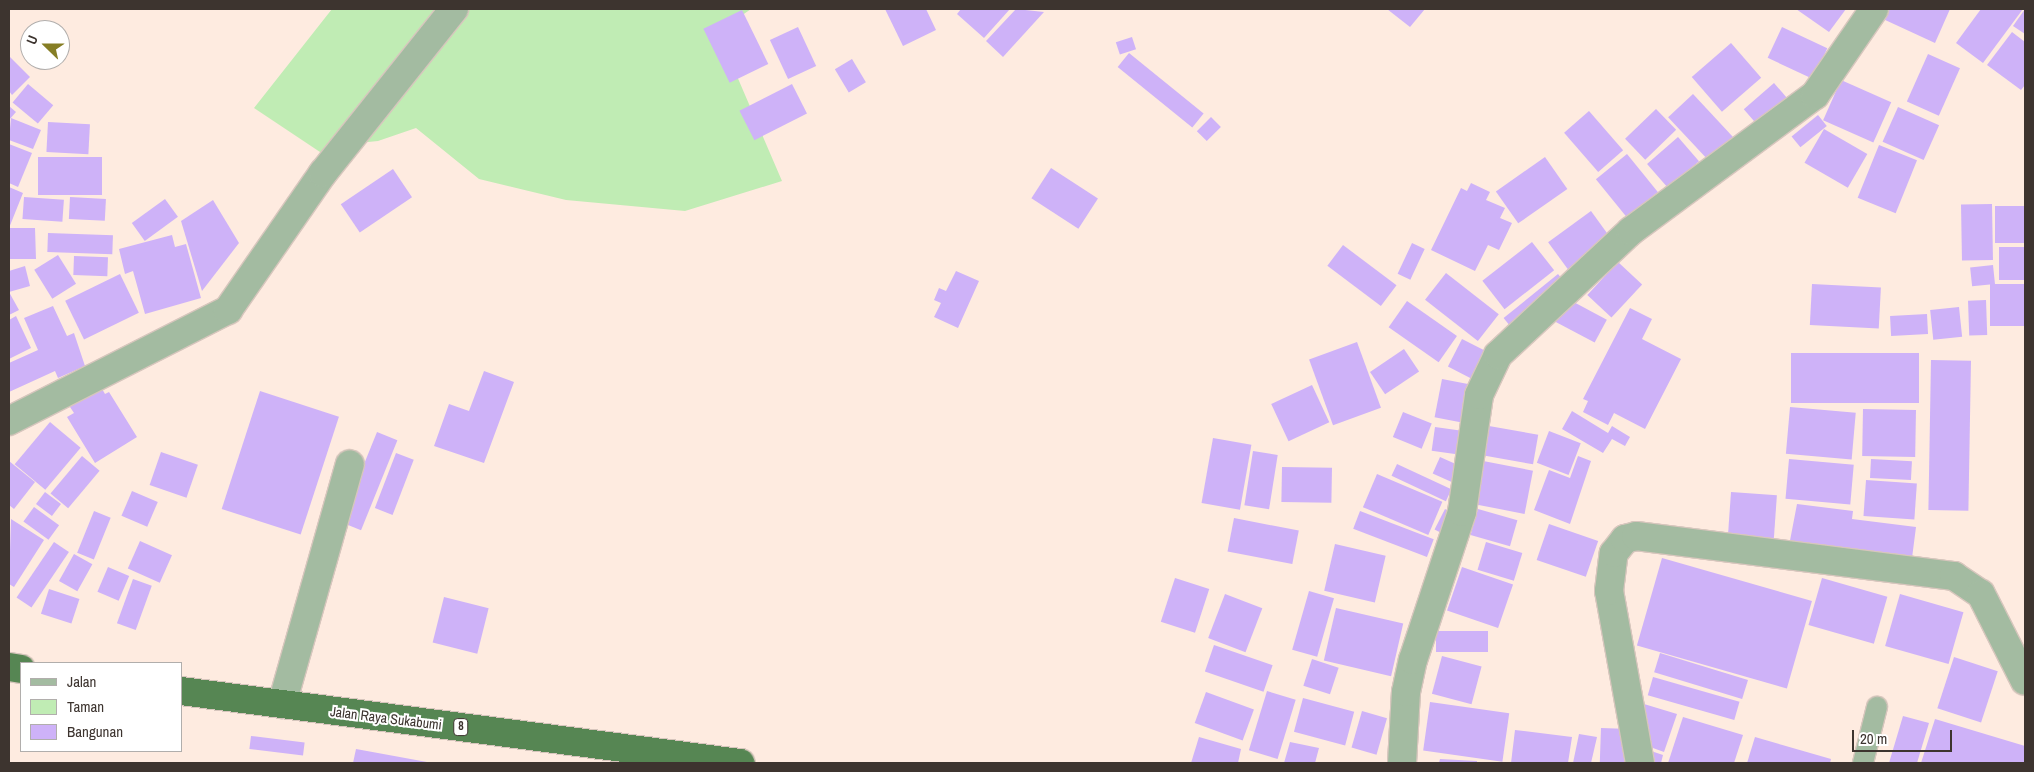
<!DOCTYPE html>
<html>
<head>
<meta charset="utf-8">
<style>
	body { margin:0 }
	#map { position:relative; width:2034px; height:772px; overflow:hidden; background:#feebe0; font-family:"Archivo Narrow",sans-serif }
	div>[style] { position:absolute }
	.green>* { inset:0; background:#c0ecb4 }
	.building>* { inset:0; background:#ceb2f8; transform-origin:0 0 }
	.roads { filter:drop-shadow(1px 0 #d7c6bd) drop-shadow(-1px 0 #d7c6bd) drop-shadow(0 1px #d7c6bd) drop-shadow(0 -1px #d7c6bd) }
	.service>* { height:20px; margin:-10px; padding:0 10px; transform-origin:10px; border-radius:10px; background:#a3bba1 }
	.minor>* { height:28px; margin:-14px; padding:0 14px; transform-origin:14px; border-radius:14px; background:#a3bba1 }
	.trunk>* { height:28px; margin:-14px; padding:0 14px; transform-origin:14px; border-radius:14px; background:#568653 }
	span { translate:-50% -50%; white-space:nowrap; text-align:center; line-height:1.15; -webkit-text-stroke:4px #fff; paint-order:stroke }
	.shield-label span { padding:1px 4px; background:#fff; border:1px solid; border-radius:4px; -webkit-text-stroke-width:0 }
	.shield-label { font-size:12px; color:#3d342f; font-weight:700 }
	.street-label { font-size:14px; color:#3d342f }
	.frame { position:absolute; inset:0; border:10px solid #3d342f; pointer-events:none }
	.legend { position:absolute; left:20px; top:662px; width:162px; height:90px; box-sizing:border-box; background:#fff; border:1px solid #b1aeac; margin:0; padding:6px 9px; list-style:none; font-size:15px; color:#3d342f }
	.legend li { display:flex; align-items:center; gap:10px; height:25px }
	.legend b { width:25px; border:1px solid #b1aeac }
	.north { position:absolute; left:20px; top:20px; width:50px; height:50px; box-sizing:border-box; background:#fff; border:1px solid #b1aeac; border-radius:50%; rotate:292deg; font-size:14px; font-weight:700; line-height:20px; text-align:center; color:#3d342f }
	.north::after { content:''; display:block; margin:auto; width:18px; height:22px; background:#867e25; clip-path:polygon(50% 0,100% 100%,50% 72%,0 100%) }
	.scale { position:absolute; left:1852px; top:730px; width:100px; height:22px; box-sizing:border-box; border:2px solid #3d342f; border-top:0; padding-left:6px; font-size:15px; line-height:18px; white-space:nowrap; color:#3d342f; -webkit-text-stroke:4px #fff; paint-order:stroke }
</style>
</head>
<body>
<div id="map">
	<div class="green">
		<i style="clip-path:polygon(332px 9px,751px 9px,718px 32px,782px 181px,685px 211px,566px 200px,479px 179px,416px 128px,378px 141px,348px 144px,329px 158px,254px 108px)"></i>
	</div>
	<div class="building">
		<i style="clip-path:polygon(885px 9px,926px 9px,936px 30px,903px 46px)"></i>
		<i style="clip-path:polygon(961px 9px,1010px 9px,984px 38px,957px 14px)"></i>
		<i style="clip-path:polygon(1016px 9px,1044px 12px,1003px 57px,986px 41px)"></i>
		<i style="clip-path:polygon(1387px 9px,1425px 9px,1410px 27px)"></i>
		<i style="clip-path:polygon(1796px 9px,1846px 9px,1829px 32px)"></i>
		<i style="clip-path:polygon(1888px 9px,1950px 9px,1935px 43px,1883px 19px)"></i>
		<i style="clip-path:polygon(1981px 9px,2023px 9px,1983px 63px,1956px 43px)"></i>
		<i style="clip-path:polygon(2025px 9px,2025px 34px,2013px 26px)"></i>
		<i style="left:742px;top:10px;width:60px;height:43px;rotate:64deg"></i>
		<i style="left:798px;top:27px;width:43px;height:31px;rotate:65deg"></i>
		<i style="left:1782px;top:27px;width:50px;height:34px;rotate:25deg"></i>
		<i style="clip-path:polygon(2012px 32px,2025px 42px,2025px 85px,2021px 90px,1987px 65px)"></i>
		<i style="left:1132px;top:37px;width:13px;height:17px;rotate:72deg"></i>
		<i style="left:1731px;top:43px;width:46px;height:52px;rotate:49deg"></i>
		<i style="left:1129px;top:53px;width:96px;height:18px;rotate:39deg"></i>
		<i style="left:1928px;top:54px;width:35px;height:52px;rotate:24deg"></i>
		<i style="clip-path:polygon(9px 56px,30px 77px,12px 95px,9px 91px)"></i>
		<i style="left:852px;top:59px;width:27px;height:20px;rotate:59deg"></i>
		<i style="left:1841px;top:80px;width:55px;height:44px;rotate:24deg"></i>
		<i style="left:1774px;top:83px;width:29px;height:40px;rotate:49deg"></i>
		<i style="left:28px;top:84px;width:33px;height:24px;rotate:40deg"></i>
		<i style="left:792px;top:84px;width:33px;height:59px;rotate:63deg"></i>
		<i style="left:1693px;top:94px;width:59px;height:34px;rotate:47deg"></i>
		<i style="clip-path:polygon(9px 106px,16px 112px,9px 120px)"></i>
		<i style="left:1898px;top:107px;width:45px;height:38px;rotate:24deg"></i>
		<i style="left:1656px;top:109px;width:29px;height:43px;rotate:46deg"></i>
		<i style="left:1589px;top:111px;width:52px;height:33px;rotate:49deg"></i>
		<i style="left:1818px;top:115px;width:14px;height:34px;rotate:51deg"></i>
		<i style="left:1211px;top:117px;width:14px;height:20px;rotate:45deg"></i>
		<i style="clip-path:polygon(11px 118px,41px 130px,33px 149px,9px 140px)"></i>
		<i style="left:48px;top:122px;width:42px;height:30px;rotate:3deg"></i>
		<i style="left:1824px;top:129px;width:50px;height:39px;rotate:30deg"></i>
		<i style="left:1678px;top:137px;width:32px;height:41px;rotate:49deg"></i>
		<i style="clip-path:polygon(9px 144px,32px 153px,18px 187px,9px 183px)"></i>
		<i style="left:1879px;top:145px;width:41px;height:57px;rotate:22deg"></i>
		<i style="left:1627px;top:154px;width:49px;height:40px;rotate:51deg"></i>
		<i style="left:38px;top:157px;width:64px;height:38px"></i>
		<i style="left:1545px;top:157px;width:39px;height:60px;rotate:55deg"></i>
		<i style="left:1051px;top:168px;width:56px;height:36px;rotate:33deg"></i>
		<i style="left:393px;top:169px;width:34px;height:63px;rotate:56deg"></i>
		<i style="clip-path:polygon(1471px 183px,1490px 192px,1486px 200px,1505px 208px,1500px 218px,1512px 223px,1499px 250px,1488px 245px,1475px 271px,1431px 250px,1461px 188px,1467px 191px)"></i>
		<i style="clip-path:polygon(9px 187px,23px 193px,9px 228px,35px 228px,36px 259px,9px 259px)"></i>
		<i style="left:24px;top:197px;width:40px;height:22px;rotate:4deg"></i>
		<i style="left:70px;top:197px;width:36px;height:22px;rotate:3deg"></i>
		<i style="left:165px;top:199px;width:22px;height:41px;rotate:54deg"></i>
		<i style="clip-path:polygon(213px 200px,239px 243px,202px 291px,181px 221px)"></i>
		<i style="left:1992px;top:204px;width:56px;height:31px;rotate:89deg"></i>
		<i style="left:1995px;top:206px;width:29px;height:37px"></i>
		<i style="left:1591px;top:211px;width:37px;height:53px;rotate:54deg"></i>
		<i style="left:48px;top:233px;width:65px;height:19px;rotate:2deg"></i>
		<i style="clip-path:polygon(172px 235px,175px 247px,186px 244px,201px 298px,145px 314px,133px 271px,125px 274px,119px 249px)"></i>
		<i style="left:1532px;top:242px;width:36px;height:63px;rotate:52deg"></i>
		<i style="left:1412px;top:243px;width:14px;height:34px;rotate:25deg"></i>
		<i style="left:1343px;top:245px;width:67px;height:26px;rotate:37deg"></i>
		<i style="left:2025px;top:247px;width:33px;height:26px;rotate:90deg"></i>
		<i style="left:58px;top:255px;width:34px;height:28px;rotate:58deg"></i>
		<i style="left:74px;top:256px;width:34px;height:19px;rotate:2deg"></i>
		<i style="left:1618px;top:262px;width:33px;height:45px;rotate:43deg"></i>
		<i style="left:1993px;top:265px;width:19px;height:23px;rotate:84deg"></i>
		<i style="clip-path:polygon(25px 266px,30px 286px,9px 292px,9px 271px)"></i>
		<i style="clip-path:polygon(956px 271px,979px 281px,958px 328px,934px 317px,941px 303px,934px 300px,939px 288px,946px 291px)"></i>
		<i style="left:1446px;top:273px;width:67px;height:34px;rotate:38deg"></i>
		<i style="left:120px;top:274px;width:43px;height:61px;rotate:64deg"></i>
		<i style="left:1558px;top:274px;width:14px;height:70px;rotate:51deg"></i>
		<i style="left:1812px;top:284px;width:69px;height:41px;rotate:3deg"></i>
		<i style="left:2025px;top:284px;width:42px;height:35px;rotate:90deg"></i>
		<i style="clip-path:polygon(9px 292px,19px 310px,9px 315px)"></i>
		<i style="left:1568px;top:299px;width:44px;height:26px;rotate:28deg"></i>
		<i style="left:1986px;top:300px;width:35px;height:18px;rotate:88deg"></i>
		<i style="left:1407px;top:301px;width:61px;height:32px;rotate:35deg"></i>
		<i style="clip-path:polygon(53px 306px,67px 336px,74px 333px,85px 366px,58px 378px,55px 371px,9px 392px,9px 363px,38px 350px,24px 318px)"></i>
		<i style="left:1959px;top:307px;width:30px;height:29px;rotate:84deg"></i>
		<i style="clip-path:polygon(1630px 308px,1652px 319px,1642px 339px,1681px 359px,1645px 429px,1614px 413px,1608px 425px,1583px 412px,1588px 401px,1583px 399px)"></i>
		<i style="left:1927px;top:314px;width:20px;height:37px;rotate:87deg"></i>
		<i style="clip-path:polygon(16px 316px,31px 348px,9px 359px,9px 320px)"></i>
		<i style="left:1462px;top:339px;width:31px;height:31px;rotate:27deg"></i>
		<i style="left:1357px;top:342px;width:70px;height:51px;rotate:70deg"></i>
		<i style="left:1404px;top:349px;width:27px;height:41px;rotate:56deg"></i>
		<i style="left:1791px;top:353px;width:128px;height:50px"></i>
		<i style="left:1931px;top:360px;width:40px;height:150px;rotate:1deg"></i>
		<i style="clip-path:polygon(484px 371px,514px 382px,484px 463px,434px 446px,449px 404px,469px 411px)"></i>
		<i style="left:1442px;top:379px;width:33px;height:39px;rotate:11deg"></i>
		<i style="left:1312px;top:385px;width:41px;height:45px;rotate:65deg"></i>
		<i style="clip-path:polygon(101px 387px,105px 394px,109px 392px,137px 437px,95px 463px,67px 417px,74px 413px,70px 407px)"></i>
		<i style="left:260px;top:391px;width:83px;height:124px;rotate:18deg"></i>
		<i style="left:1790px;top:407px;width:66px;height:47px;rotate:5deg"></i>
		<i style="left:1863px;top:409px;width:53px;height:47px;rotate:1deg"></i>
		<i style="clip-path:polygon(1572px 411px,1608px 433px,1612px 426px,1630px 437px,1625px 446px,1612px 439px,1603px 453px,1562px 429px)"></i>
		<i style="left:1403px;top:412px;width:31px;height:27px;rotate:22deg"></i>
		<i style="left:50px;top:422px;width:40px;height:55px;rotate:40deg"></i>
		<i style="left:1489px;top:426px;width:50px;height:30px;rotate:10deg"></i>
		<i style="left:1435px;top:427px;width:27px;height:24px;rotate:8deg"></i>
		<i style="left:1549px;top:431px;width:34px;height:34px;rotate:21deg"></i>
		<i style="left:377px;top:432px;width:22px;height:97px;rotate:22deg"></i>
		<i style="left:1213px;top:438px;width:39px;height:66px;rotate:10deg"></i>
		<i style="left:1253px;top:451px;width:25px;height:55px;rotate:9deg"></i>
		<i style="left:161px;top:452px;width:39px;height:35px;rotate:19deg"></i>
		<i style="left:396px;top:453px;width:19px;height:59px;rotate:21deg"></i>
		<i style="left:82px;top:456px;width:23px;height:49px;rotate:40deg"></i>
		<i style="clip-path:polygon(1578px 456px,1591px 461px,1570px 524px,1534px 510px,1549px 470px,1570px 478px)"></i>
		<i style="left:1440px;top:457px;width:22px;height:18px;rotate:24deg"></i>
		<i style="left:1789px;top:459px;width:65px;height:40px;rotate:5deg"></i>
		<i style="left:1871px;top:459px;width:41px;height:19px;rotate:3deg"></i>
		<i style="left:1478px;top:460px;width:56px;height:44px;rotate:11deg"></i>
		<i style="clip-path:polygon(9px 461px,35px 482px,14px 509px,9px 505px)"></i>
		<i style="left:1397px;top:464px;width:60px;height:13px;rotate:25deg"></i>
		<i style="left:1282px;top:467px;width:50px;height:35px;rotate:1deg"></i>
		<i style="left:1377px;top:474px;width:71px;height:36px;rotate:23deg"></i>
		<i style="left:1866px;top:480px;width:51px;height:36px;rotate:4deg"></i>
		<i style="left:132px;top:491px;width:28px;height:27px;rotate:23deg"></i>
		<i style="left:45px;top:492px;width:20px;height:15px;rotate:37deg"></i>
		<i style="left:1731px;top:492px;width:46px;height:51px;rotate:4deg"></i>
		<i style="clip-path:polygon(1797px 504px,1853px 511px,1852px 519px,1916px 527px,1911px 566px,1788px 551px)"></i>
		<i style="left:34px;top:507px;width:31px;height:18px;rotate:36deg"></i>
		<i style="left:1445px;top:509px;width:7px;height:23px;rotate:27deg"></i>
		<i style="left:1478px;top:509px;width:41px;height:27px;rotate:16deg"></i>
		<i style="left:94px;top:511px;width:18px;height:45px;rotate:22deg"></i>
		<i style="left:1360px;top:511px;width:79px;height:19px;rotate:21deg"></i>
		<i style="left:1234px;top:518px;width:66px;height:34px;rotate:11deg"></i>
		<i style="clip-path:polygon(11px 519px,44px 540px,14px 587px,9px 584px)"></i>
		<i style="left:1549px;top:524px;width:52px;height:38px;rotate:19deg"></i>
		<i style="left:140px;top:541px;width:35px;height:30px;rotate:24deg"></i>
		<i style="left:54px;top:542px;width:18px;height:67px;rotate:34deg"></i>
		<i style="left:1486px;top:542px;width:38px;height:29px;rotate:17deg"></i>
		<i style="left:1335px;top:544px;width:52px;height:48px;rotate:13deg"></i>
		<i style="left:74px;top:554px;width:21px;height:31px;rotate:29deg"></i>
		<i style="left:1662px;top:558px;width:156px;height:91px;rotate:16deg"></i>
		<i style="left:108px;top:567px;width:23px;height:27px;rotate:23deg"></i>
		<i style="left:1462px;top:567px;width:54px;height:46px;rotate:19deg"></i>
		<i style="left:1175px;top:578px;width:36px;height:46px;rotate:18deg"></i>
		<i style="left:1822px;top:578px;width:68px;height:49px;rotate:16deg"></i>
		<i style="left:133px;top:579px;width:20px;height:47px;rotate:20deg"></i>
		<i style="left:49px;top:589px;width:32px;height:26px;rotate:18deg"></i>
		<i style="left:1309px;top:591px;width:26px;height:61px;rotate:16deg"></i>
		<i style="left:1225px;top:594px;width:40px;height:47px;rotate:21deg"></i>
		<i style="left:1900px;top:594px;width:66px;height:54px;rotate:16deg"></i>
		<i style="left:444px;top:597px;width:46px;height:47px;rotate:14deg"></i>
		<i style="left:1336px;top:608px;width:69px;height:54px;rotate:13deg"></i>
		<i style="left:1488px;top:631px;width:21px;height:52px;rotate:90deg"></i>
		<i style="left:1214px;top:645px;width:62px;height:28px;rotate:19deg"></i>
		<i style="left:1660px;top:653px;width:92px;height:20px;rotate:17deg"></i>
		<i style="left:1442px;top:656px;width:41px;height:39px;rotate:15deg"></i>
		<i style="left:1954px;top:657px;width:46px;height:54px;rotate:18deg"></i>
		<i style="left:1312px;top:659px;width:28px;height:28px;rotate:18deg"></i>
		<i style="left:1653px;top:677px;width:90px;height:19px;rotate:16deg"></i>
		<i style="left:1267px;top:691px;width:30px;height:62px;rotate:17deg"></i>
		<i style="left:1206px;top:692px;width:51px;height:33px;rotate:20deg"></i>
		<i style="left:1303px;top:698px;width:53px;height:35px;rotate:15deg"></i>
		<i style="left:1430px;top:702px;width:80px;height:49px;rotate:8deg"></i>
		<i style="clip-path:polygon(1644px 704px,1677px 714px,1664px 752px,1639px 743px,1638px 720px)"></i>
		<i style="left:1362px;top:711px;width:26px;height:38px;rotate:16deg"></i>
		<i style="clip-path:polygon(1903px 716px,1929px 723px,1917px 763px,1889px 763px)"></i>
		<i style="clip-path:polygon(1683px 717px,1743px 735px,1734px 763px,1668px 763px)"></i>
		<i style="clip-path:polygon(1935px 719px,2025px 746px,2025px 763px,1921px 763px)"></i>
		<i style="left:1601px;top:728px;width:29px;height:35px;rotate:2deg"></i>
		<i style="clip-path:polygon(1515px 730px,1572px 737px,1568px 763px,1511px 763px)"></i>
		<i style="clip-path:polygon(1579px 734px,1597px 737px,1591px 763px,1573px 763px)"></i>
		<i style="left:251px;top:736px;width:54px;height:13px;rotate:7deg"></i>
		<i style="clip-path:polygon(1199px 737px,1241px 749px,1238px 763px,1191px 763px)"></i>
		<i style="clip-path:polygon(1755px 737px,1831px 759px,1830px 763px,1747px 763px)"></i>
		<i style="clip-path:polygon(1290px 742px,1319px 748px,1315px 763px,1284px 763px)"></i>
		<i style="clip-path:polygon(356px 749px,427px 762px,427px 763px,353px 763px)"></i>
		<i style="clip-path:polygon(1651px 751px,1663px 755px,1661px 763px,1647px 763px)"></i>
		<i style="clip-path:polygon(1440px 759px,1477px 761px,1477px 763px,1439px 763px)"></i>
	</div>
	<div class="roads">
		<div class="service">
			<i style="left:1863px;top:763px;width:58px;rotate:-76deg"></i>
		</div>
		<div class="minor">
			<i style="left:9px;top:421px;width:246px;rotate:-26.9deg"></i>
			<i style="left:228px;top:310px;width:167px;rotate:-55.3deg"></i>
			<i style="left:323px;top:173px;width:210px;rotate:-51.4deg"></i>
			<i style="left:282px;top:704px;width:249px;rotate:-74.2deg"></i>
			<i style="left:1402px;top:763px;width:71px;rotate:-86.8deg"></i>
			<i style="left:1406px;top:692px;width:33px;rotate:-78deg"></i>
			<i style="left:1413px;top:660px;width:156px;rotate:-71.7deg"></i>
			<i style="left:1462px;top:512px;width:118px;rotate:-81.7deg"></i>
			<i style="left:1479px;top:395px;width:44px;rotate:-64.6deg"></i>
			<i style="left:1498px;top:355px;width:182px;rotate:-43deg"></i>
			<i style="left:1631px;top:231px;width:229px;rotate:-36.5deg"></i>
			<i style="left:1815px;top:95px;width:104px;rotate:-55.5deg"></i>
			<i style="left:1640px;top:763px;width:175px;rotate:-100.2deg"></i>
			<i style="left:1609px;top:591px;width:38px;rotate:-83deg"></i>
			<i style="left:1614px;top:553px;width:18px;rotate:-52deg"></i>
			<i style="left:1625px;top:539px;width:11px;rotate:-15deg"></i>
			<i style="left:1636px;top:536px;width:321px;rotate:7.2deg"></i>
			<i style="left:1954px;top:576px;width:32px;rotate:34deg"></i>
			<i style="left:1981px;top:594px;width:97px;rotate:63.2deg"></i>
		</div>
		<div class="trunk">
			<i style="left:9px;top:667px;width:12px;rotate:9deg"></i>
			<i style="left:181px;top:691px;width:564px;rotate:7.34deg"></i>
		</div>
	</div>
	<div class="shield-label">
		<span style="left:461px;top:727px">8</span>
	</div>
	<div class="street-label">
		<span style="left:386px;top:718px;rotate:7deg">Jalan Raya Sukabumi</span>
	</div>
	<div class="frame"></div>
	<ul class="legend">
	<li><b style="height:6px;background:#a3bba1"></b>Jalan</li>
	<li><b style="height:14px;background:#c0ecb4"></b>Taman</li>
	<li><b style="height:14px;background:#ceb2f8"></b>Bangunan</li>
	</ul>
	<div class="north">U</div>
	<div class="scale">20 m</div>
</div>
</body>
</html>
